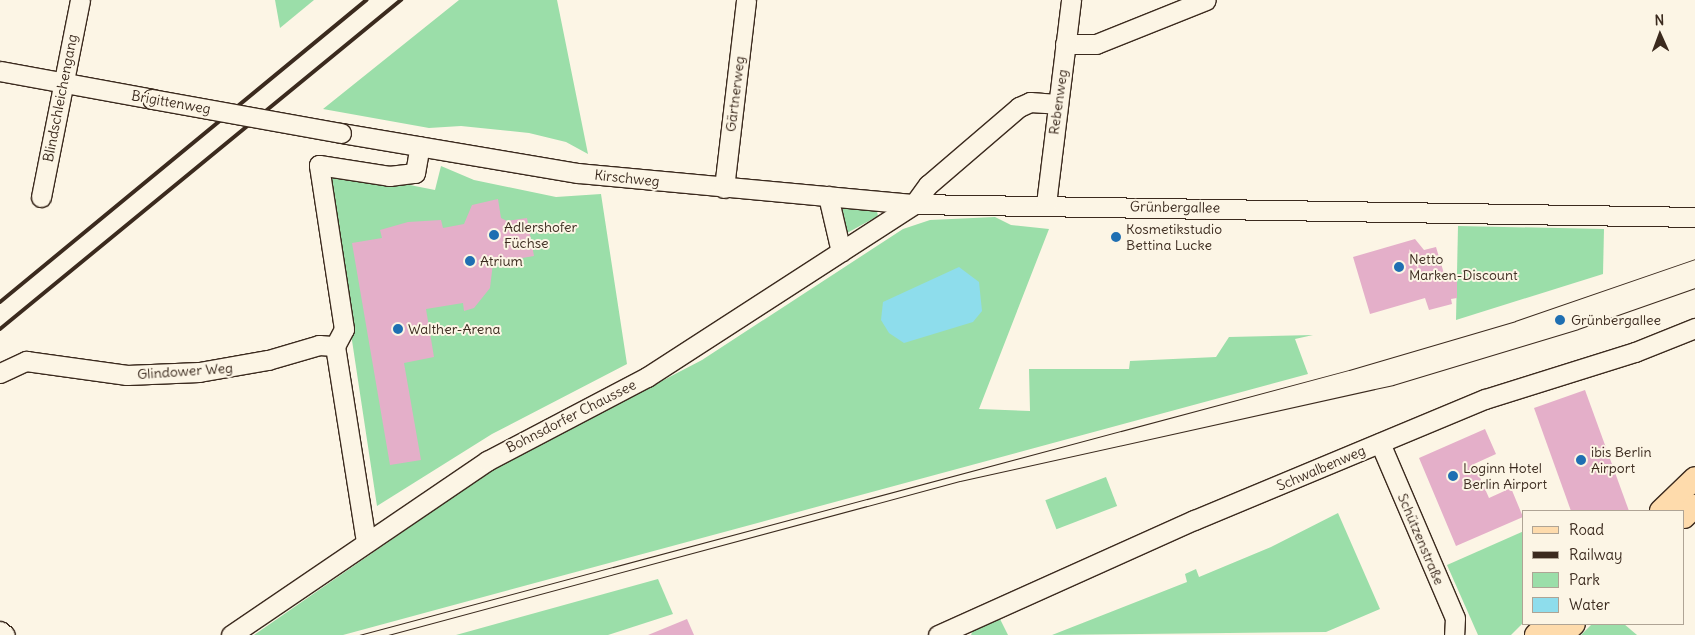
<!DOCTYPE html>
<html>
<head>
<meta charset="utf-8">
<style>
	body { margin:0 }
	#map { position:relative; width:1695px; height:635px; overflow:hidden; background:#fcf5e5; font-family:Delius,sans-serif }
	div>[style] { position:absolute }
	.green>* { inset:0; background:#9bdea9; transform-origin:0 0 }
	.water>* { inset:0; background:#8eddec }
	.building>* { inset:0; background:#e4afc9 }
	.roads { filter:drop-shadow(1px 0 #3b2a1e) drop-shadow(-1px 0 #3b2a1e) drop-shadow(0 1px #3b2a1e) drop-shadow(0 -1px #3b2a1e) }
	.minor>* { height:19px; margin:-9.5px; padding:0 9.5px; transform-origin:9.5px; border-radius:9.5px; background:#fcf5e5 }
	.major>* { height:22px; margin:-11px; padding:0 11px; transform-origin:11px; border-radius:11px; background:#fedbac }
	.tram>* { height:1px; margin:-0.5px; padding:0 0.5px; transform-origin:0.5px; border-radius:0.5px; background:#3b2a1e }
	.rail>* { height:4px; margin:-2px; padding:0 2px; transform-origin:2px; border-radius:2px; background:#3b2a1e }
	.bridges { filter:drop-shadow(1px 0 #3b2a1e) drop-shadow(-1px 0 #3b2a1e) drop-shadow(0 1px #3b2a1e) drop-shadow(0 -1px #3b2a1e) }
	.minor-bridge>* { height:19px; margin:-9.5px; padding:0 9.5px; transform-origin:9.5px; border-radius:9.5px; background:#fcf5e5 }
	.dots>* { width:14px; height:14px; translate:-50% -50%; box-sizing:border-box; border:2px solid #fcf5e5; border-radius:50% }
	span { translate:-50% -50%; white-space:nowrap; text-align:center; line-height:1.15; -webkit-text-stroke:4px #fcf5e5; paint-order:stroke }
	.street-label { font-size:14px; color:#3b2a1e }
	.poi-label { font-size:14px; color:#3b2a1e }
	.left { translate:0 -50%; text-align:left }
	.legend { position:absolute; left:1522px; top:510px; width:162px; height:115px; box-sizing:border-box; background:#fcf5e5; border:1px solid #afa495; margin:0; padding:6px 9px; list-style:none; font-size:15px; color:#3b2a1e }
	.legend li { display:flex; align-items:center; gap:10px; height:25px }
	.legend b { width:25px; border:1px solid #afa495 }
	.north { position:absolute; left:1635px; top:10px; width:50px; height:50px; -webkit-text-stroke:4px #fcf5e5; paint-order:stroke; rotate:358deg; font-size:14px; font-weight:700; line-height:20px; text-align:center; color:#3b2a1e }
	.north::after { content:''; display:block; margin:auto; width:18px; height:22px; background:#3b2a1e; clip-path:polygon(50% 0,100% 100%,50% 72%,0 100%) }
</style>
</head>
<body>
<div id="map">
	<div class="green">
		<i style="clip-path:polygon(275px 0,314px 0,280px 28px)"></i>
		<i style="clip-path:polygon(459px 0,557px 0,588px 154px,566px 142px,529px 133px,461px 126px,429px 128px,323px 109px)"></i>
		<i style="clip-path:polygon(441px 166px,474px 180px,556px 197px,601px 194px,627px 364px,492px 434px,377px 506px,327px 175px,344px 172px,435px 190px)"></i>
		<i style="clip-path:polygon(842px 206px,876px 207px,878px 216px,847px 233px)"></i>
		<i style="clip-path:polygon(995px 217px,1011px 225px,1049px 229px,979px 409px,1030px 411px,1029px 369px,1129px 369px,1130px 361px,1216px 357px,1229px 337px,1313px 335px,1295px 339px,1308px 374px,343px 635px,254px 635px,495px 468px,702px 360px,903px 229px,930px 220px)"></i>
		<i style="clip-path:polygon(1458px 226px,1604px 229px,1603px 274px,1456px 320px)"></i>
		<i style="left:1106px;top:477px;width:31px;height:65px;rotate:69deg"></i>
		<i style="clip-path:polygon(1338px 513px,1380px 609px,1326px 632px,1052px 635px,1187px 582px,1185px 574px,1196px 569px,1199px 577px,1271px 547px)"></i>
		<i style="clip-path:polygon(1524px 531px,1524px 622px,1511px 635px,1478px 635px,1447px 565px)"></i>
		<i style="clip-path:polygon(658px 579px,673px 614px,608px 635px,456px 635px)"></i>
		<i style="clip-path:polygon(999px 617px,1008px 635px,971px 635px,974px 628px)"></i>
		<i style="clip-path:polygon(1592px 624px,1624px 624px,1637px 635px,1581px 635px)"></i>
	</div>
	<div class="water">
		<i style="clip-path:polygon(959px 267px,979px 282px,982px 311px,973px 322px,904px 343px,889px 333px,881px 320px,883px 302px)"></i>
	</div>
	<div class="building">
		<i style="clip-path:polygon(498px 199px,501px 218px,507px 221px,527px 218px,534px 256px,493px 263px,490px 288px,474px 308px,464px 311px,463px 303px,426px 309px,434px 357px,404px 363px,421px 460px,390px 465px,352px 243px,382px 238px,380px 230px,408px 222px,441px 220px,443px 228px,464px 224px,472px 205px)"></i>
		<i style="clip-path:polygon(1415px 239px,1424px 250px,1436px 247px,1446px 280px,1457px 277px,1457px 298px,1451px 299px,1452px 304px,1429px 310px,1425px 298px,1370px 314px,1353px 257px)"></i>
		<i style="clip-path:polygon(1585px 390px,1629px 511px,1571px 511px,1534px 408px)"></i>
		<i style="clip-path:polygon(1485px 429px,1496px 454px,1474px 464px,1489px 498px,1511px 488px,1523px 517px,1456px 546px,1419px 458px)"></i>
		<i style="clip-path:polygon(687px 619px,694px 635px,648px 635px)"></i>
	</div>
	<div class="roads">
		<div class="minor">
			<i style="left:1065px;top:44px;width:31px"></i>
			<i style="left:1096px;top:44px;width:118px;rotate:-21.8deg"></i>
			<i style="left:0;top:71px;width:155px;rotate:10.4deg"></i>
			<i style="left:341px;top:133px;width:240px;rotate:9.6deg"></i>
			<i style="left:578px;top:173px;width:337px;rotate:5.3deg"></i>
			<i style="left:914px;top:204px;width:781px;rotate:0.95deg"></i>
			<i style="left:724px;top:188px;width:189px;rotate:-83.3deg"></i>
			<i style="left:828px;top:196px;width:57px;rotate:76.9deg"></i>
			<i style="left:41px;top:197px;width:201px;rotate:-78.8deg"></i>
			<i style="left:1046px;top:204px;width:206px;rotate:-83deg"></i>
			<i style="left:335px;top:346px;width:19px;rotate:-62deg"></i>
			<i style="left:344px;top:329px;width:166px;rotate:-98.7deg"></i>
			<i style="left:319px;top:165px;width:71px;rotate:8.9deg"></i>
			<i style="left:389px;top:176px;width:26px;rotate:-7deg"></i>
			<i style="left:415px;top:173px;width:27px;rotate:-80deg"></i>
			<i style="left:0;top:373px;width:29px;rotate:-25deg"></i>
			<i style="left:26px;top:361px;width:102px;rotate:7.9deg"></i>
			<i style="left:127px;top:375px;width:72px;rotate:-2.4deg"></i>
			<i style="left:199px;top:372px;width:70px;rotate:-9.9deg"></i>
			<i style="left:268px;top:360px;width:53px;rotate:-16.4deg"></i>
			<i style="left:319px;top:345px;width:16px;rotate:4deg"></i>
			<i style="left:335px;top:346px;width:198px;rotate:81deg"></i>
			<i style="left:1380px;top:443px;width:190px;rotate:66.8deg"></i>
			<i style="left:1455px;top:618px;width:17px;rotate:93deg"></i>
			<i style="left:0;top:631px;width:6px;rotate:39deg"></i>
			<i style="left:231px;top:635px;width:310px;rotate:-34.2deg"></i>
			<i style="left:487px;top:461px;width:181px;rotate:-27.7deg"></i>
			<i style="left:647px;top:377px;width:318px;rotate:-32.9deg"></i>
			<i style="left:914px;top:204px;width:24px;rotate:-54deg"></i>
			<i style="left:928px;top:185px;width:120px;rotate:-40.6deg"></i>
			<i style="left:1019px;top:107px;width:12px;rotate:-24deg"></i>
			<i style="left:1030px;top:102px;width:27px;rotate:4deg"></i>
			<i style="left:938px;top:635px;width:281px;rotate:-24.2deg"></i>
			<i style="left:1194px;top:520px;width:315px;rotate:-22.6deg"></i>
			<i style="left:1485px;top:399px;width:157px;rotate:-17.4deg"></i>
			<i style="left:1635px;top:352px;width:65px;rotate:-21.8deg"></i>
		</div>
		<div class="major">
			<i style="left:1661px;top:511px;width:47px;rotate:-44.1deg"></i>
			<i style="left:1684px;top:517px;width:16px;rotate:-45deg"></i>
			<i style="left:1536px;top:635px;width:16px;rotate:-45deg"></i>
			<i style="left:1562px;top:635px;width:16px;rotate:-43deg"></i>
		</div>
	</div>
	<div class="tram">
		<i style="left:359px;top:635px;width:1025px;rotate:-14.99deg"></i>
		<i style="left:1349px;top:370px;width:173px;rotate:-16.4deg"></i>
		<i style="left:1515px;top:321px;width:190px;rotate:-19deg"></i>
		<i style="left:388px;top:635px;width:592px;rotate:-15.07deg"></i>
		<i style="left:960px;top:481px;width:444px;rotate:-12.5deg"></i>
		<i style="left:1393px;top:385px;width:193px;rotate:-16.8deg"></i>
		<i style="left:1578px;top:329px;width:124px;rotate:-19.3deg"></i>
	</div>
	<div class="rail">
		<i style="left:0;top:302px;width:475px;rotate:-39.5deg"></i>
		<i style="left:0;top:329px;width:519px;rotate:-39.37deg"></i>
	</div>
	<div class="bridges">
		<div class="minor-bridge">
			<i style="left:152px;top:99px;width:192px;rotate:10.2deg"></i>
		</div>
	</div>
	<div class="dots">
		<i style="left:494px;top:235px;background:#1f6fb2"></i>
		<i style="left:1116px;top:237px;background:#1f6fb2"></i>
		<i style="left:470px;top:261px;background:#1f6fb2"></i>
		<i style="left:1399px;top:267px;background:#1f6fb2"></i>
		<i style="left:1560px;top:320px;background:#1f6fb2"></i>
		<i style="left:398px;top:329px;background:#1f6fb2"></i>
		<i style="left:1581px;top:460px;background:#1f6fb2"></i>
		<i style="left:1453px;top:476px;background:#1f6fb2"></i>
	</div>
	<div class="street-label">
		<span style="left:735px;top:94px;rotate:-83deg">Gärtnerweg</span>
		<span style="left:60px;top:98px;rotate:-79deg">Blindschleichengang</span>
		<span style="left:171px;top:102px;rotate:10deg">Brigittenweg</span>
		<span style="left:1058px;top:102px;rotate:-82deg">Rebenweg</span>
		<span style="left:627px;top:178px;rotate:6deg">Kirschweg</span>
		<span style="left:1175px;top:207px;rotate:1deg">Grünbergallee</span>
		<span style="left:185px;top:371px;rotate:-4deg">Glindower Weg</span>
		<span style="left:571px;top:416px;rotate:-27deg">Bohnsdorfer Chaussee</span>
		<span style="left:1321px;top:468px;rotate:-23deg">Schwalbenweg</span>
		<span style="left:1421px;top:539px;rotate:67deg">Schützenstraße</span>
	</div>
	<div class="poi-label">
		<span class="left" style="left:504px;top:235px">Adlershofer<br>Füchse</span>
		<span class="left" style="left:1126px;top:237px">Kosmetikstudio<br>Bettina Lucke</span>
		<span class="left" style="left:1409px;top:267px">Netto<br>Marken-Discount</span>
		<span class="left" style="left:480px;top:261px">Atrium</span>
		<span class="left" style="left:1571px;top:320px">Grünbergallee</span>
		<span class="left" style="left:408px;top:329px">Walther-Arena</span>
		<span class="left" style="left:1591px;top:460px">ibis Berlin<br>Airport</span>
		<span class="left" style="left:1463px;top:476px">Loginn Hotel<br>Berlin Airport</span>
	</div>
	<ul class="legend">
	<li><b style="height:6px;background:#fedbac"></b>Road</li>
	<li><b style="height:6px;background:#3b2a1e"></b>Railway</li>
	<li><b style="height:14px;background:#9bdea9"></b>Park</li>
	<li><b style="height:14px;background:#8eddec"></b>Water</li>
	</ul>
	<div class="north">N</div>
</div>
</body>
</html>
